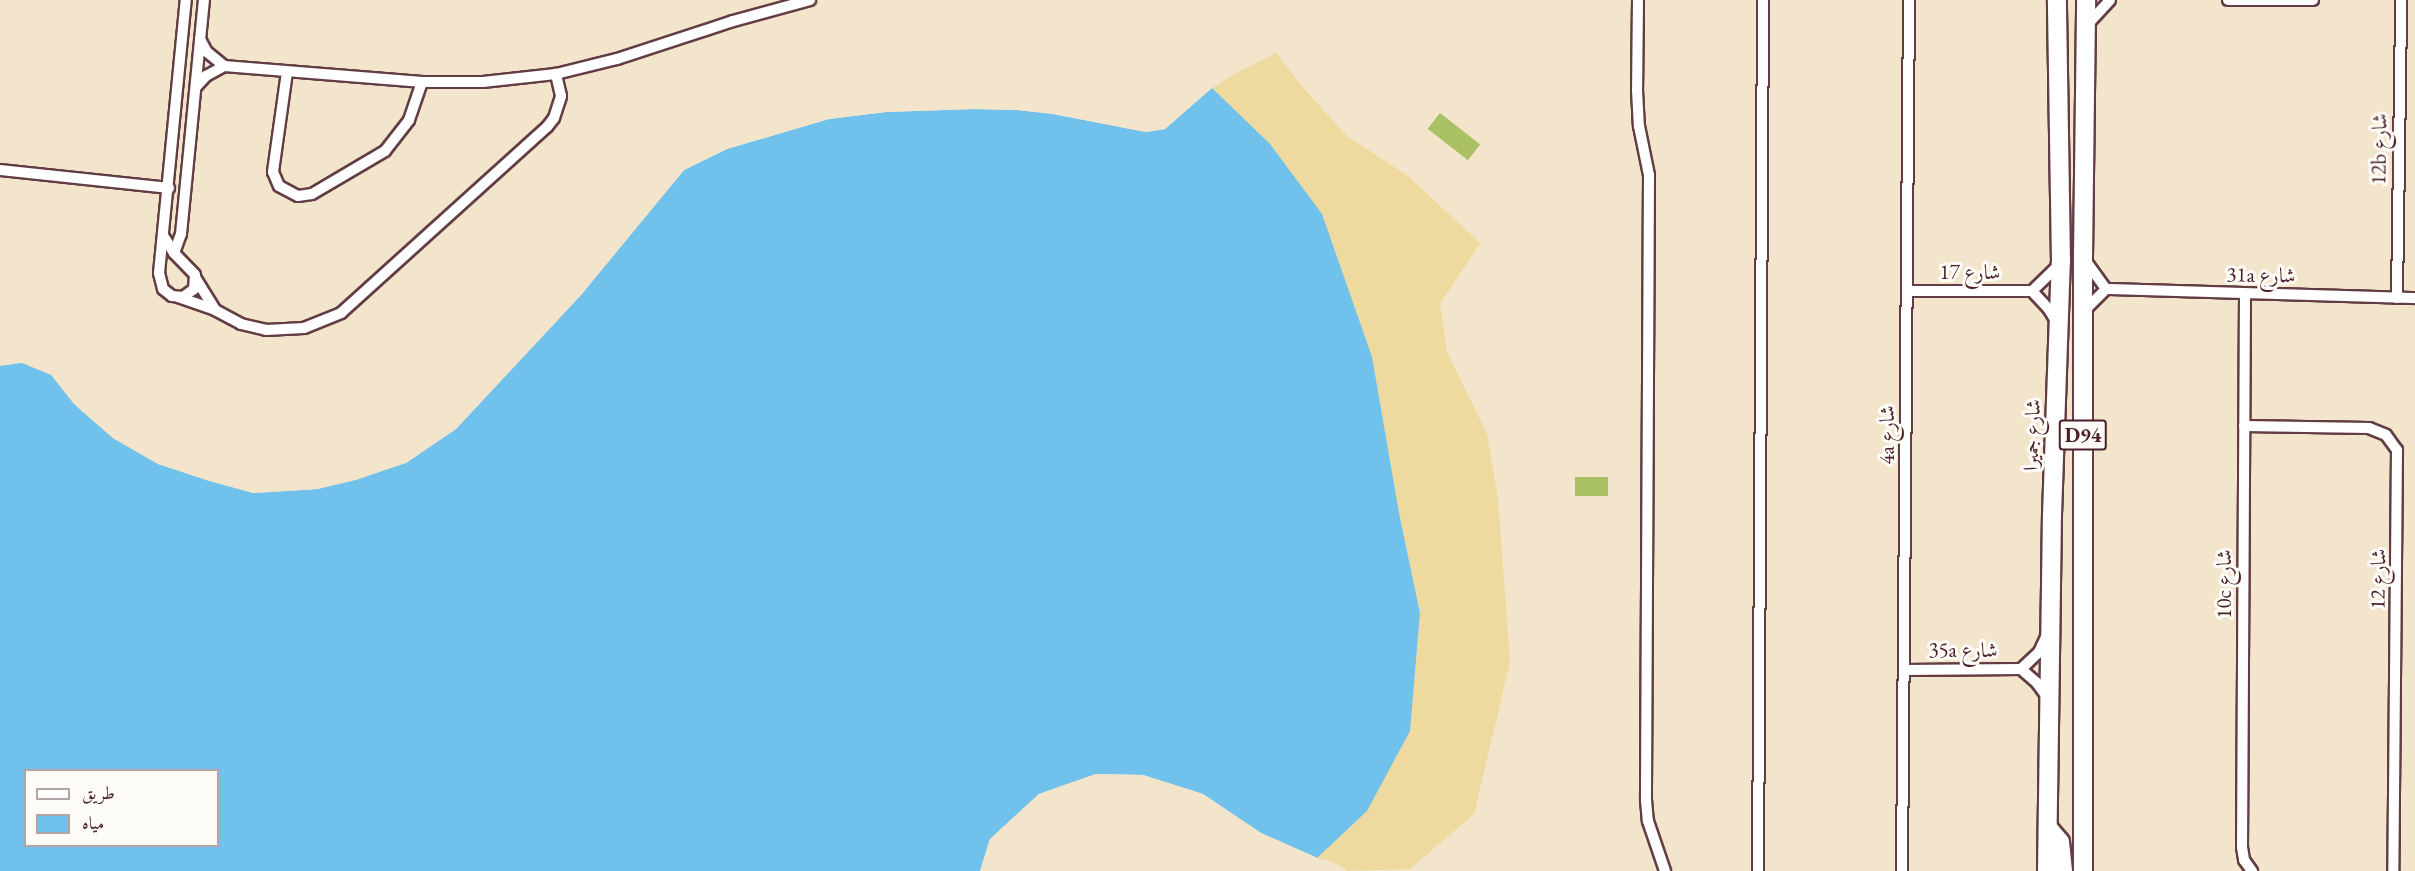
<!DOCTYPE html>
<html>
<head>
<meta charset="utf-8">
<style>
	body { margin:0 }
	#map { position:relative; width:2415px; height:871px; overflow:hidden; background:#f2e5cb; font-family:"EB Garamond",Amiri,serif }
	div>[style] { position:absolute }
	.green>* { inset:0; background:#a9c065; transform-origin:0 0 }
	.sand>* { inset:0; background:#eeda9e }
	.water>* { inset:0; background:#70c1ec }
	.pier>* { inset:0; background:#f2e5cb }
	.roads { filter:drop-shadow(2px 0 #633d43) drop-shadow(-2px 0 #633d43) drop-shadow(0 2px #633d43) drop-shadow(0 -2px #633d43) }
	.street>* { height:10px; margin:-5px; padding:0 5px; transform-origin:5px; border-radius:5px; background:#fff }
	.primary>* { height:18px; margin:-9px; padding:0 9px; transform-origin:9px; border-radius:9px; background:#fff }
	span { translate:-50% -50%; white-space:nowrap; text-align:center; line-height:1.15; -webkit-text-stroke:6px #fdfcf7; paint-order:stroke }
	.shield-label span { padding:2px 4px; background:#fdfcf7; border:2px solid; border-radius:4px; -webkit-text-stroke-width:0 }
	.shield-label { font-size:20px; color:#4a1f2b; font-weight:700 }
	.street-label { font-size:21px; color:#4a1f2b }
	.legend { position:absolute; left:24px; top:769px; width:195px; height:78px; box-sizing:border-box; background:#fdfcf7; border:2px solid #b5a4a5; margin:0; padding:8px 10px; list-style:none; font-size:18px; color:#4a1f2b }
	.legend li { display:flex; align-items:center; gap:12px; height:30px }
	.legend b { width:30px; border:2px solid #b5a4a5 }
</style>
</head>
<body>
<div id="map">
	<div class="green">
		<i style="left:1440px;top:113px;width:51px;height:20px;rotate:38deg"></i>
		<i style="left:1575px;top:477px;width:33px;height:19px"></i>
	</div>
	<div class="sand">
		<i style="clip-path:polygon(1276px 53px,1305px 90px,1347px 136px,1408px 176px,1480px 243px,1440px 304px,1447px 352px,1487px 434px,1498px 499px,1510px 662px,1474px 814px,1410px 869px,1347px 871px,1334px 862px,1317px 858px,1367px 811px,1410px 731px,1420px 613px,1399px 513px,1211px 89px,1234px 74px)"></i>
	</div>
	<div class="water">
		<i style="clip-path:polygon(evenodd,1212px 88px,1270px 144px,1322px 214px,1372px 357px,1399px 513px,1420px 613px,1410px 731px,1367px 811px,1317px 858px,1261px 833px,1203px 794px,1143px 775px,1096px 774px,1039px 794px,990px 839px,980px 871px,0 871px,0 366px,22px 363px,51px 375px,74px 404px,113px 438px,158px 464px,253px 493px,318px 489px,406px 463px,456px 429px,581px 295px,684px 170px,727px 149px,829px 119px,886px 112px,974px 109px,1017px 110px,1053px 114px,1146px 132px,1165px 129px,1212px 88px,26px 770px,218px 770px,218px 846px,26px 846px,26px 770px)"></i>
	</div>
	<div class="pier">
		<i style="clip-path:polygon(1212px 85px,1214px 86px,1165px 129px,1146px 132px,1053px 114px,1017px 110px,974px 109px,886px 112px,829px 119px,727px 149px,684px 170px,581px 295px,456px 429px,406px 463px,356px 480px,318px 489px,253px 493px,209px 481px,158px 464px,113px 438px,74px 404px,69px 393px,115px 436px,159px 461px,210px 479px,254px 490px,318px 486px,356px 477px,405px 461px,454px 426px,578px 293px,682px 168px,726px 146px,829px 116px,886px 109px,974px 106px,1017px 107px,1053px 111px,1146px 129px,1163px 126px)"></i>
		<i style="clip-path:polygon(1096px 774px,1143px 775px,1203px 794px,1261px 833px,1320px 859px,1316px 861px,1298px 854px,1259px 836px,1202px 797px,1143px 778px,1096px 777px,1040px 797px,992px 841px,984px 871px,980px 871px,990px 839px,1039px 794px)"></i>
	</div>
	<div class="roads">
		<div class="street">
			<i style="left:1638px;top:0;width:90px;rotate:90.6deg"></i>
			<i style="left:1637px;top:90px;width:36px;rotate:87deg"></i>
			<i style="left:1639px;top:126px;width:50px;rotate:78.5deg"></i>
			<i style="left:1649px;top:175px;width:625px;rotate:90.28deg"></i>
			<i style="left:1646px;top:800px;width:21px;rotate:85deg"></i>
			<i style="left:1648px;top:821px;width:53px;rotate:71.2deg"></i>
			<i style="left:2228px;top:0;width:85px"></i>
			<i style="left:2086px;top:26px;width:35px;rotate:-47deg"></i>
			<i style="left:200px;top:39px;width:15px;rotate:62deg"></i>
			<i style="left:207px;top:52px;width:22px;rotate:39deg"></i>
			<i style="left:224px;top:66px;width:199px;rotate:4.6deg"></i>
			<i style="left:422px;top:82px;width:61px"></i>
			<i style="left:483px;top:82px;width:73px;rotate:-6.3deg"></i>
			<i style="left:556px;top:74px;width:63px;rotate:-13.8deg"></i>
			<i style="left:617px;top:59px;width:122px;rotate:-18.1deg"></i>
			<i style="left:733px;top:21px;width:80px;rotate:-15.3deg"></i>
			<i style="left:287px;top:72px;width:101px;rotate:98deg"></i>
			<i style="left:273px;top:172px;width:15px;rotate:67deg"></i>
			<i style="left:279px;top:186px;width:21px;rotate:28deg"></i>
			<i style="left:298px;top:196px;width:14px;rotate:-8deg"></i>
			<i style="left:312px;top:194px;width:85px;rotate:-30.5deg"></i>
			<i style="left:385px;top:151px;width:39px;rotate:-52deg"></i>
			<i style="left:409px;top:120px;width:40px;rotate:-71.1deg"></i>
			<i style="left:196px;top:87px;width:15px;rotate:-48deg"></i>
			<i style="left:206px;top:76px;width:21px;rotate:-29deg"></i>
			<i style="left:0;top:170px;width:170px;rotate:6.1deg"></i>
			<i style="left:164px;top:237px;width:19px;rotate:58deg"></i>
			<i style="left:174px;top:253px;width:30px;rotate:46deg"></i>
			<i style="left:195px;top:275px;width:14px;rotate:94deg"></i>
			<i style="left:194px;top:289px;width:14px;rotate:144deg"></i>
			<i style="left:183px;top:297px;width:11px;rotate:-175deg"></i>
			<i style="left:172px;top:296px;width:11px;rotate:-142deg"></i>
			<i style="left:163px;top:289px;width:16px;rotate:-104deg"></i>
			<i style="left:159px;top:273px;width:274px;rotate:-84.4deg"></i>
			<i style="left:174px;top:253px;width:20px;rotate:-70deg"></i>
			<i style="left:181px;top:234px;width:235px;rotate:-84.4deg"></i>
			<i style="left:2085px;top:260px;width:36px;rotate:54deg"></i>
			<i style="left:196px;top:279px;width:36px;rotate:58deg"></i>
			<i style="left:1908px;top:291px;width:124px"></i>
			<i style="left:2032px;top:291px;width:40px;rotate:-44deg"></i>
			<i style="left:2032px;top:291px;width:23px;rotate:47deg"></i>
			<i style="left:2048px;top:308px;width:19px;rotate:58deg"></i>
			<i style="left:2245px;top:295px;width:552px;rotate:90.31deg"></i>
			<i style="left:2242px;top:847px;width:13px;rotate:81deg"></i>
			<i style="left:2244px;top:860px;width:14px;rotate:54deg"></i>
			<i style="left:178px;top:297px;width:39px;rotate:19deg"></i>
			<i style="left:215px;top:310px;width:30px;rotate:28deg"></i>
			<i style="left:241px;top:324px;width:26px;rotate:13deg"></i>
			<i style="left:266px;top:330px;width:38px;rotate:-3deg"></i>
			<i style="left:304px;top:328px;width:40px;rotate:-22deg"></i>
			<i style="left:341px;top:313px;width:278px;rotate:-42.1deg"></i>
			<i style="left:547px;top:127px;width:11px;rotate:-52deg"></i>
			<i style="left:554px;top:118px;width:23px;rotate:-72deg"></i>
			<i style="left:561px;top:96px;width:23px;rotate:-103deg"></i>
			<i style="left:2397px;top:298px;width:298px;rotate:-89.2deg"></i>
			<i style="left:2083px;top:312px;width:33px;rotate:-45deg"></i>
			<i style="left:2106px;top:289px;width:309px;rotate:1.7deg"></i>
			<i style="left:2244px;top:426px;width:125px;rotate:0.9deg"></i>
			<i style="left:2369px;top:428px;width:18px;rotate:22deg"></i>
			<i style="left:2386px;top:435px;width:19px;rotate:54deg"></i>
			<i style="left:2397px;top:450px;width:421px;rotate:90.5deg"></i>
			<i style="left:2021px;top:669px;width:25px;rotate:-43deg"></i>
			<i style="left:2039px;top:652px;width:17px;rotate:-65deg"></i>
			<i style="left:2021px;top:669px;width:21px;rotate:41deg"></i>
			<i style="left:2037px;top:683px;width:17px;rotate:54deg"></i>
			<i style="left:1905px;top:670px;width:116px;rotate:-0.5deg"></i>
			<i style="left:1758px;top:871px;width:871px;rotate:-89.67deg"></i>
			<i style="left:1902px;top:871px;width:871px;rotate:-89.54deg"></i>
		</div>
		<div class="primary">
			<i style="left:2048px;top:828px;width:18px;rotate:49deg"></i>
			<i style="left:2060px;top:842px;width:29px;rotate:84deg"></i>
			<i style="left:2047px;top:871px;width:356px;rotate:-89.2deg"></i>
			<i style="left:2052px;top:515px;width:253px;rotate:-88deg"></i>
			<i style="left:2061px;top:262px;width:262px;rotate:-90.9deg"></i>
			<i style="left:2083px;top:871px;width:614px;rotate:-90deg"></i>
			<i style="left:2083px;top:257px;width:257px;rotate:-89.3deg"></i>
		</div>
	</div>
	<div class="shield-label">
		<span style="left:2083px;top:435px">D94</span>
	</div>
	<div class="street-label">
		<span style="left:2379px;top:149px;rotate:-89deg">12b شارع</span>
		<span style="left:1970px;top:272px">شارع 17</span>
		<span style="left:2261px;top:275px;rotate:1deg">31a شارع</span>
		<span style="left:1887px;top:435px;rotate:-90deg">4a شارع</span>
		<span style="left:2032px;top:435px;rotate:-88deg">شارع جميرا</span>
		<span style="left:2378px;top:579px;rotate:-89deg">شارع 12</span>
		<span style="left:2224px;top:584px;rotate:-90deg">10c شارع</span>
		<span style="left:1963px;top:650px">35a شارع</span>
	</div>
	<ul class="legend">
	<li><b style="height:8px;background:#fff"></b>طريق</li>
	<li><b style="height:16px;background:#70c1ec"></b>مياه</li>
	</ul>
</div>
</body>
</html>
